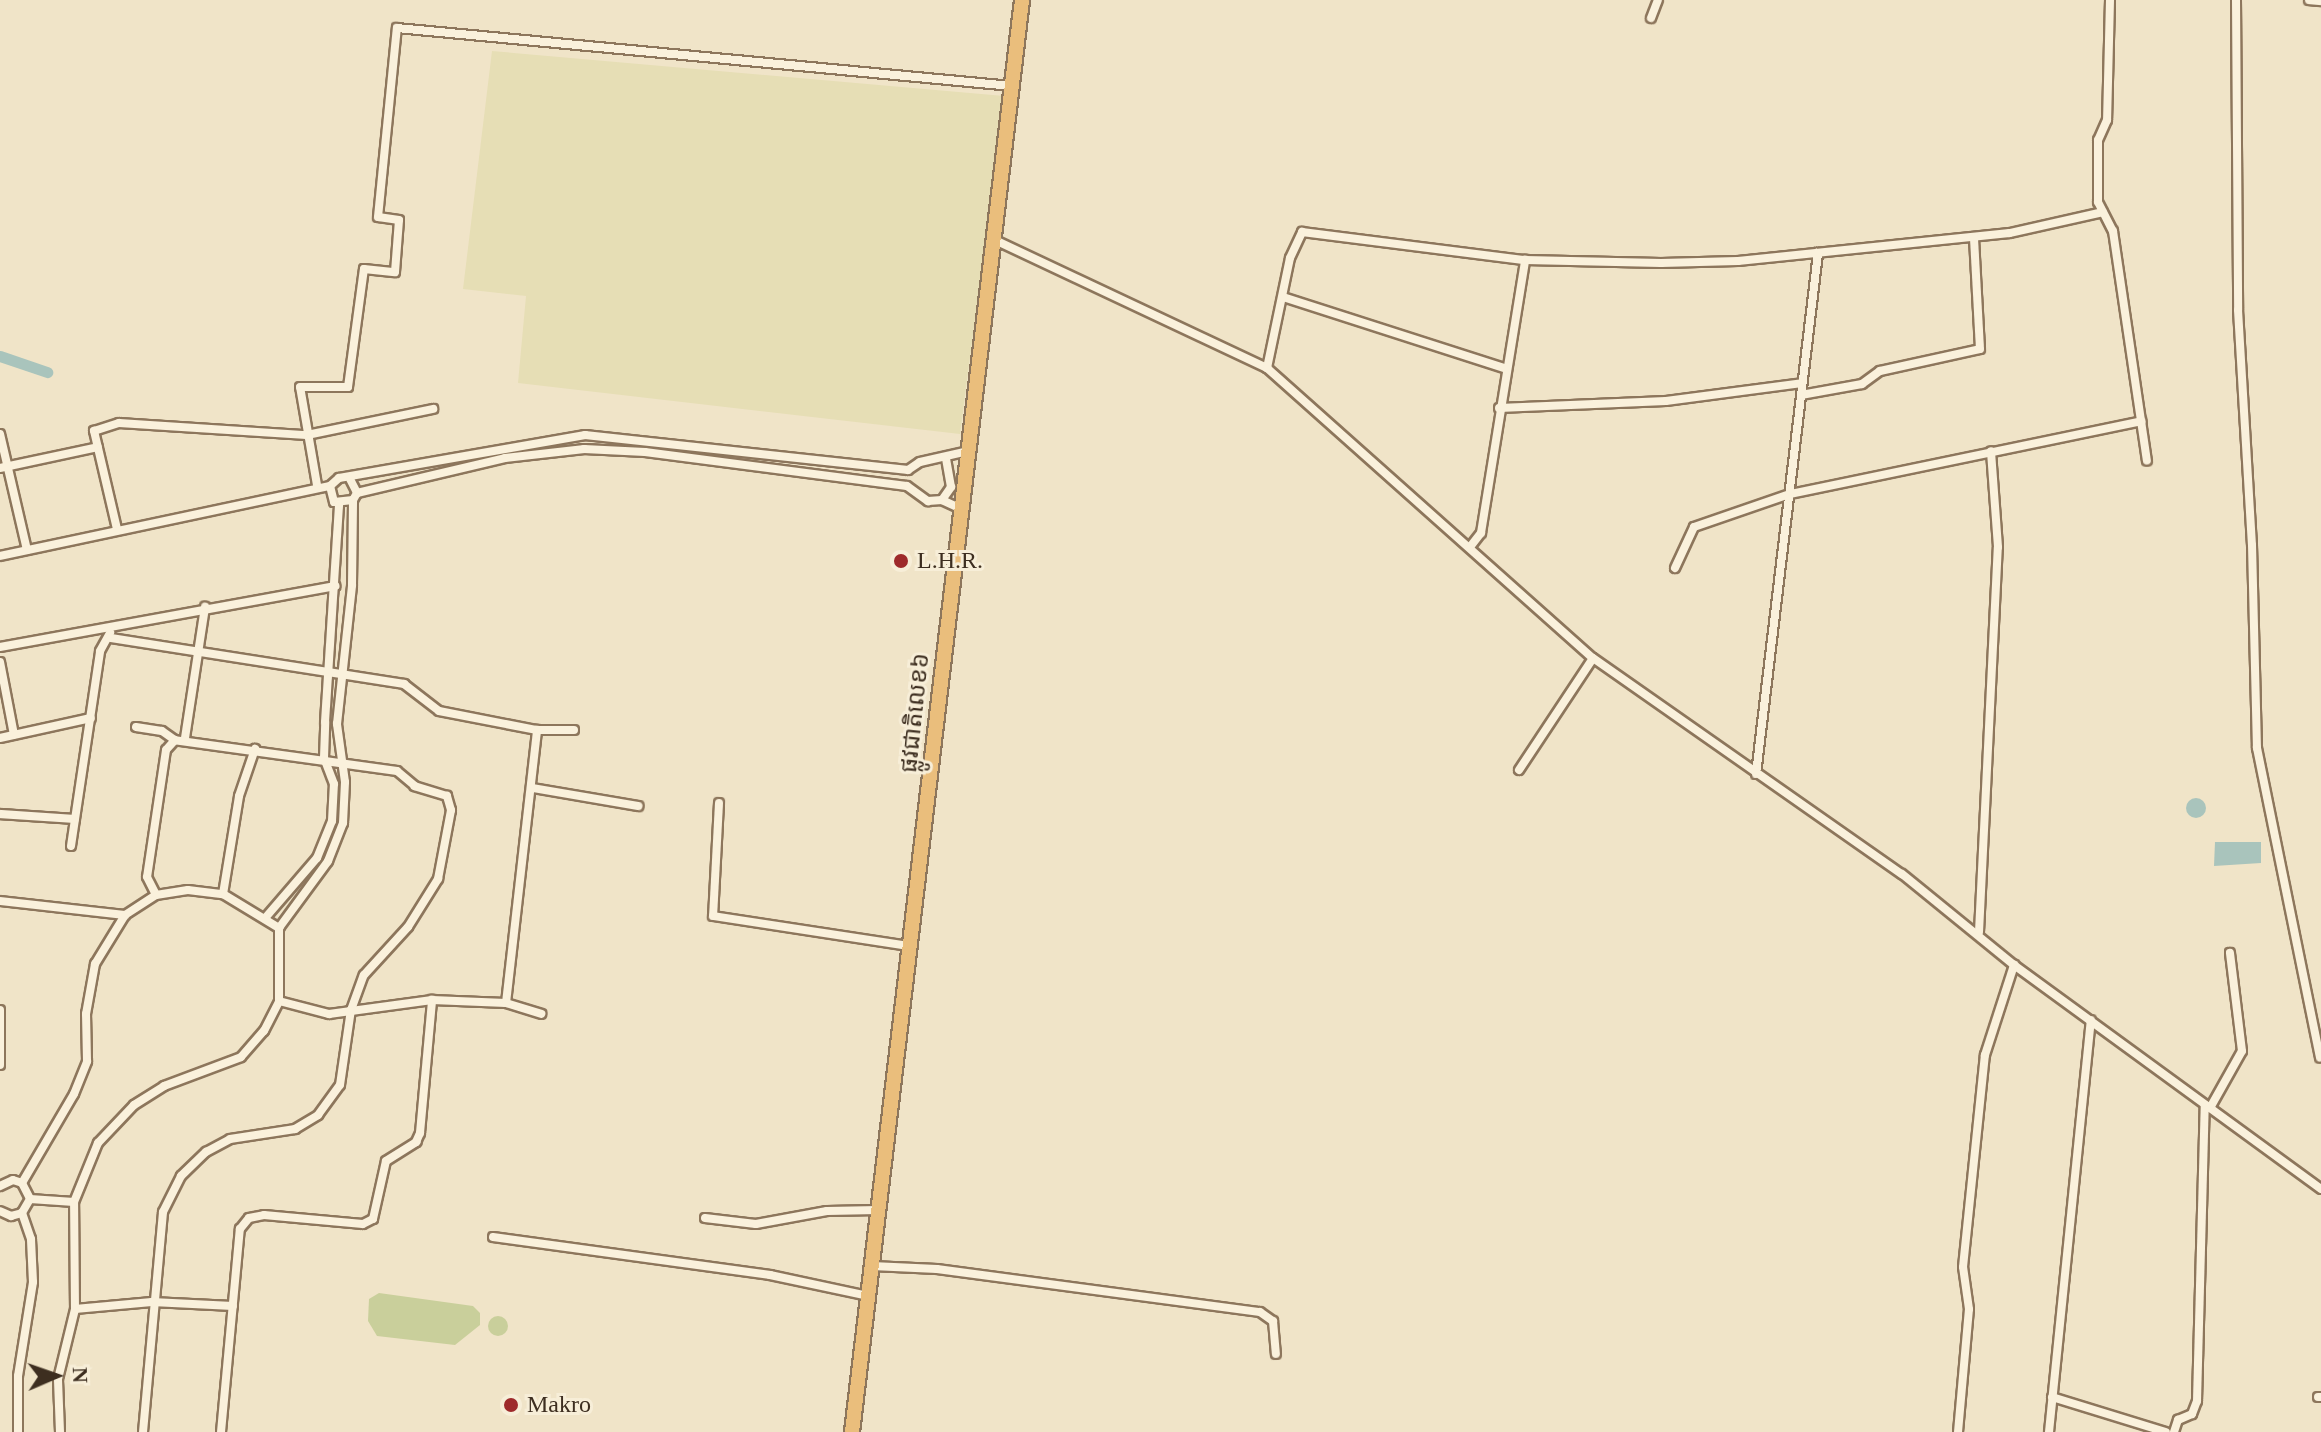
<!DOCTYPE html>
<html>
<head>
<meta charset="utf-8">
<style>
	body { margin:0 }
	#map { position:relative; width:2321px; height:1432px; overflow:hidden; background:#f0e4c8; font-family:"Times New Roman","Noto Sans Khmer",serif }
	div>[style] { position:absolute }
	.farmland>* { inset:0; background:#e6deb5 }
	.green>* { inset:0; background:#c9cf9b }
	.round { border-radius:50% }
	.water>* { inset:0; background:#a9c4bc }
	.canal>* { height:11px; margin:-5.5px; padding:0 5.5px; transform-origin:5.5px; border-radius:5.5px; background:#a9c4bc }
	.roads { filter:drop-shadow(2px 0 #8d765c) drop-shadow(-2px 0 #8d765c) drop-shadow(0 2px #8d765c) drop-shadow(0 -2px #8d765c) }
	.minor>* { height:8px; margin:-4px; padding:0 4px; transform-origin:4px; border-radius:4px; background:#faf1dc }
	.trunk>* { height:14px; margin:-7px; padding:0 7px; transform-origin:7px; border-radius:7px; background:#eabe7c }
	.dots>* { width:22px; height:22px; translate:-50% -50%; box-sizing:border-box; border:4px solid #f7eed8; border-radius:50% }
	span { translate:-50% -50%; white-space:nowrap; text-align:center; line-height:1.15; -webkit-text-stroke:6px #f7eed8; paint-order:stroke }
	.poi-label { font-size:24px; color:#3d2e20 }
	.left { translate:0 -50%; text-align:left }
	.street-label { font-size:24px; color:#3d2e20 }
	.north { position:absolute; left:16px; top:1336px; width:80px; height:80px; -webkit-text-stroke:6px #f7eed8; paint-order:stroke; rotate:88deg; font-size:22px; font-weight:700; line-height:32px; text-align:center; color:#3d2e20 }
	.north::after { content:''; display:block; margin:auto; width:28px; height:36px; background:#3d2e20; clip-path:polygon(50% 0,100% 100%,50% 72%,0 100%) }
</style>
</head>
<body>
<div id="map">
	<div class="farmland">
		<i style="clip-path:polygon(492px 51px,1004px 96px,960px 434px,518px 383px,526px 296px,463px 289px)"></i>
	</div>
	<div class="green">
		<i style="clip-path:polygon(379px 1293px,473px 1306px,480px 1313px,480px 1325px,455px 1345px,377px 1336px,368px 1321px,369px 1299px)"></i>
		<i class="round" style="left:488px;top:1316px;width:20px;height:20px"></i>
	</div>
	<div class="water">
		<i class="round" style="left:2186px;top:798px;width:20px;height:20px"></i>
		<i style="clip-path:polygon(2215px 842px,2261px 842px,2261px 863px,2214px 866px)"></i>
	</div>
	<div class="canal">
		<i style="left:0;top:356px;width:50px;rotate:18.8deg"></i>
	</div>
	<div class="roads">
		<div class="minor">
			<i style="left:2110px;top:0;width:120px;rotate:91.4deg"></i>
			<i style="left:2107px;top:120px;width:22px;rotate:114deg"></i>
			<i style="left:2098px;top:140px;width:62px;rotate:90deg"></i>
			<i style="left:2098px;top:202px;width:33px;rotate:63deg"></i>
			<i style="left:2113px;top:231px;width:232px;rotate:81.6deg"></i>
			<i style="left:2236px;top:0;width:310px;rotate:89.6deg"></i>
			<i style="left:2238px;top:310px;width:235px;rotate:86.6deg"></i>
			<i style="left:2252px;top:545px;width:203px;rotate:88.6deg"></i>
			<i style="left:2257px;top:748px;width:316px;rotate:78.5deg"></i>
			<i style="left:2309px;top:0;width:12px;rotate:5deg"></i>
			<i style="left:1651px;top:18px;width:19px;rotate:-69deg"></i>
			<i style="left:995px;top:240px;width:301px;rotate:25.2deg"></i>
			<i style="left:1267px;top:368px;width:436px;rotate:41.7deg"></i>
			<i style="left:1593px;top:658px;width:377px;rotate:35deg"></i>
			<i style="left:1902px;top:874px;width:144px;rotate:39.1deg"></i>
			<i style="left:2014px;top:965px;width:380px;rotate:36.1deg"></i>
			<i style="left:1283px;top:297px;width:235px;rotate:17.8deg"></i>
			<i style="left:1267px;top:368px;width:112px;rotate:-78.2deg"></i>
			<i style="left:1290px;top:258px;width:29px;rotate:-65deg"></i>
			<i style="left:1302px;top:232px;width:225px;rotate:7.2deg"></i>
			<i style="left:1525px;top:260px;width:136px;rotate:1.3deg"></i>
			<i style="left:1661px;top:263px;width:77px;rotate:-1.5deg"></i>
			<i style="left:1738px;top:261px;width:273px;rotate:-5.9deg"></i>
			<i style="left:2010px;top:233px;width:95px;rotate:-12.7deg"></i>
			<i style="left:1801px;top:395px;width:62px;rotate:-10.2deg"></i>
			<i style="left:1862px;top:384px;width:22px;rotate:-36deg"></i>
			<i style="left:1880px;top:371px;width:102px;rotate:-12.4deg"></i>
			<i style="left:1980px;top:349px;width:112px;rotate:-93.1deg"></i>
			<i style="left:1499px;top:408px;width:167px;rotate:-2.4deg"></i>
			<i style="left:1666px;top:401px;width:137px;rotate:-7.5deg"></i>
			<i style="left:0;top:434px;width:119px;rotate:76.9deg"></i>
			<i style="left:0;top:468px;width:100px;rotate:-12.1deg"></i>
			<i style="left:350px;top:479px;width:16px;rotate:63deg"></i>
			<i style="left:357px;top:493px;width:8px;rotate:120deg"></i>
			<i style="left:353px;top:500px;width:19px;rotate:174deg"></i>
			<i style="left:334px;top:502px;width:16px;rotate:-104deg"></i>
			<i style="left:330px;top:486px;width:12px;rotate:-42deg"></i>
			<i style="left:339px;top:478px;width:250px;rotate:-9.9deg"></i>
			<i style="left:585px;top:435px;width:325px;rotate:6.2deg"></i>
			<i style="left:908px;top:470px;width:14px;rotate:-34deg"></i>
			<i style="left:920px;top:462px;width:49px;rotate:-12.9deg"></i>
			<i style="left:317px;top:485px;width:99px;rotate:-99.8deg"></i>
			<i style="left:300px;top:387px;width:48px"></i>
			<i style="left:348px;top:387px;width:119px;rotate:-82.3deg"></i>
			<i style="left:364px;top:269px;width:31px;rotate:6deg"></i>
			<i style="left:395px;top:272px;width:52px;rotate:-85.6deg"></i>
			<i style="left:399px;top:220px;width:21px;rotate:-172deg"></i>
			<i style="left:378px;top:217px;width:190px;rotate:-84.3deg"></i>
			<i style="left:397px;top:28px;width:618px;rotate:5.39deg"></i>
			<i style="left:357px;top:493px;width:152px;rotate:-13.3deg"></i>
			<i style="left:505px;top:458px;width:80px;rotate:-6.5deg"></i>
			<i style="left:584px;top:449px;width:61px;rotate:2.8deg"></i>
			<i style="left:645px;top:452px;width:264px;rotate:7.4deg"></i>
			<i style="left:907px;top:486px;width:26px;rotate:36deg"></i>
			<i style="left:928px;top:501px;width:14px;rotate:-4deg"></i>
			<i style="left:942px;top:500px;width:21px;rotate:25deg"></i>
			<i style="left:942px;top:500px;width:16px;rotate:-55deg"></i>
			<i style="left:951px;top:487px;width:28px;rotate:-100deg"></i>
			<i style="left:117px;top:529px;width:101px;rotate:-103.2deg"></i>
			<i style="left:94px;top:431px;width:26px;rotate:-18deg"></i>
			<i style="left:119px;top:423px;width:188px;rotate:3.7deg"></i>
			<i style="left:307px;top:435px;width:129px;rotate:-11.7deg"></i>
			<i style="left:1470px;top:547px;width:18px;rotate:-52deg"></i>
			<i style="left:1481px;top:533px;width:277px;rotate:-80.8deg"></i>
			<i style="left:0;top:556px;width:337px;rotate:-12deg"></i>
			<i style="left:1675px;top:568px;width:45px;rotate:-65.1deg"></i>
			<i style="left:1694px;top:527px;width:102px;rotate:-19deg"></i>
			<i style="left:1790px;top:494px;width:359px;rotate:-11.7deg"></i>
			<i style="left:111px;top:638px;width:297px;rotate:8.9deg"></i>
			<i style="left:404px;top:684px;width:44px;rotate:37.6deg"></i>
			<i style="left:439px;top:711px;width:100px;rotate:11deg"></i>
			<i style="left:537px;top:730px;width:37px"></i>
			<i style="left:0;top:647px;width:341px;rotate:-10.3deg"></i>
			<i style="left:0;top:662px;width:74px;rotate:79.1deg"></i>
			<i style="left:136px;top:727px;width:26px;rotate:9deg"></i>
			<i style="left:162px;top:731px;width:16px;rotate:35deg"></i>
			<i style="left:0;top:738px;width:93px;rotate:-12.4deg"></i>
			<i style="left:185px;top:738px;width:133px;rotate:-81.3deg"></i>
			<i style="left:1519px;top:770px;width:134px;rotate:-56.5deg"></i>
			<i style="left:1756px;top:774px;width:525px;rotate:-83.21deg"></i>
			<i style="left:533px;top:788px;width:107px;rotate:9.7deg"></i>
			<i style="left:719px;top:803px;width:113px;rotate:93deg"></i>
			<i style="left:713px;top:916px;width:199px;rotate:8.7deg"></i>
			<i style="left:0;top:814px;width:75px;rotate:3.8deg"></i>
			<i style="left:71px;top:846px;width:197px;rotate:-81.5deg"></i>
			<i style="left:100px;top:651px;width:21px;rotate:-61deg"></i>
			<i style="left:223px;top:894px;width:99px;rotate:-80.7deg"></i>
			<i style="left:239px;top:796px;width:50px;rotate:-71.2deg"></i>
			<i style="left:0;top:901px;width:126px;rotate:6.4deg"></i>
			<i style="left:266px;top:917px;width:78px;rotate:-49.2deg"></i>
			<i style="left:317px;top:858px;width:40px;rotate:-68deg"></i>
			<i style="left:332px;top:821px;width:37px;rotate:-87deg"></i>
			<i style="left:334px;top:784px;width:28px;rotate:-111deg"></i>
			<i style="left:324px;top:758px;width:36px;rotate:-88deg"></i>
			<i style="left:325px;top:722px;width:218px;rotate:-86.3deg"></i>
			<i style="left:1979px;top:932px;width:385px;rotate:-87.2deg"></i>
			<i style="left:1998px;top:547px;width:96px;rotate:-94.2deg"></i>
			<i style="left:279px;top:1001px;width:52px;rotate:14.6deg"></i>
			<i style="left:329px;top:1014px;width:104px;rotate:-7.7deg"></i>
			<i style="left:432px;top:1000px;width:74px;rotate:2.3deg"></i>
			<i style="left:506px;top:1003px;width:37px;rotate:17deg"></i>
			<i style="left:506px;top:1003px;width:275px;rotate:-83.5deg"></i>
			<i style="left:0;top:1010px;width:55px;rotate:90deg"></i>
			<i style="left:2210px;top:1108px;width:65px;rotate:-60.7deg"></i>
			<i style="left:2242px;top:1051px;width:99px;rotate:-97deg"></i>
			<i style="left:22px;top:1183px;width:103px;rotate:-59.7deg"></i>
			<i style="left:74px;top:1094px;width:35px;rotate:-68deg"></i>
			<i style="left:87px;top:1061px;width:47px;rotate:-91.2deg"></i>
			<i style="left:86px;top:1014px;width:51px;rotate:-79.8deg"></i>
			<i style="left:95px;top:964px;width:57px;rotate:-58.5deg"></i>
			<i style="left:125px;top:915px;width:37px;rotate:-33deg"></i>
			<i style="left:156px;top:895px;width:32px;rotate:-9deg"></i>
			<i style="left:188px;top:890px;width:35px;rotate:7deg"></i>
			<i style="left:223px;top:894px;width:66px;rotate:31.3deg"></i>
			<i style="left:0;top:1186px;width:14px;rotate:-25deg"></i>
			<i style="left:13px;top:1180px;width:9px;rotate:18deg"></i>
			<i style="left:22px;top:1183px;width:18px;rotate:63deg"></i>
			<i style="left:30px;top:1199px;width:16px;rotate:120deg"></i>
			<i style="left:22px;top:1213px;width:11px;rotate:165deg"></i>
			<i style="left:11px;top:1216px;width:12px;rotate:-156deg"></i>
			<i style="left:30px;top:1199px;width:44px;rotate:3.9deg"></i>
			<i style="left:705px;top:1218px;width:51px;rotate:6.7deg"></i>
			<i style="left:756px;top:1224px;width:72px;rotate:-10.4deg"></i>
			<i style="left:827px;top:1211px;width:51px;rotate:-1.1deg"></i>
			<i style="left:493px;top:1237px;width:280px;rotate:7.8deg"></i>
			<i style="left:770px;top:1275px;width:100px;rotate:12.1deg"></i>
			<i style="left:872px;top:1266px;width:65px;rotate:2.6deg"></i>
			<i style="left:937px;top:1269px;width:326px;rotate:7.6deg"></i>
			<i style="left:1260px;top:1312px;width:16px;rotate:35deg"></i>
			<i style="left:1273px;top:1321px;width:33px;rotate:85deg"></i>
			<i style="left:75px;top:1309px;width:77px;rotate:-5.2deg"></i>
			<i style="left:152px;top:1302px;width:81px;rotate:2.8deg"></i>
			<i style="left:2052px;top:1397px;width:119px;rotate:17.1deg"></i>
			<i style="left:2318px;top:1397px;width:3px"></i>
			<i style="left:18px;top:1432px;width:56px;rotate:-90deg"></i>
			<i style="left:18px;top:1376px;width:95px;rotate:-80.9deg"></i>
			<i style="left:33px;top:1282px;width:43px;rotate:-92.7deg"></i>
			<i style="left:31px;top:1239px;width:28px;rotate:-109deg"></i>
			<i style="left:60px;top:1432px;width:53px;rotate:-92.2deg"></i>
			<i style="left:58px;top:1379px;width:72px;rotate:-76.3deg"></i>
			<i style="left:75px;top:1309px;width:107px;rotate:-90.5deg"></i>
			<i style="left:74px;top:1202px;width:64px;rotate:-67.9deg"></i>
			<i style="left:98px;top:1143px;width:52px;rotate:-46.5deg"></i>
			<i style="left:134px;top:1105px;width:36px;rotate:-32deg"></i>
			<i style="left:164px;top:1086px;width:82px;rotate:-20.6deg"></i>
			<i style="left:241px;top:1057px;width:35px;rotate:-49deg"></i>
			<i style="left:264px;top:1031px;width:34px;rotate:-63deg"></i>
			<i style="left:279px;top:1001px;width:73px;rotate:-90deg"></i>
			<i style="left:279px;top:928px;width:83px;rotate:-53.8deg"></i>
			<i style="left:328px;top:861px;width:41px;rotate:-68.5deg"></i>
			<i style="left:343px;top:823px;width:41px;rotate:-87.2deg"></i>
			<i style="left:345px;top:782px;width:59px;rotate:-97.9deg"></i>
			<i style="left:337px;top:724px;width:140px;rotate:-83.8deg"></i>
			<i style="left:352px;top:585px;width:85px;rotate:-89.3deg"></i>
			<i style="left:143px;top:1432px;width:221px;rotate:-84.8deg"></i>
			<i style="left:163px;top:1212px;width:40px;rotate:-63.4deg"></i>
			<i style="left:181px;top:1176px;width:35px;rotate:-44deg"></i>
			<i style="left:206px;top:1152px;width:27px;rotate:-28deg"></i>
			<i style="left:230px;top:1139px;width:66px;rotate:-8.7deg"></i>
			<i style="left:295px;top:1129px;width:27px;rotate:-31deg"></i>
			<i style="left:318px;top:1115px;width:37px;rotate:-54deg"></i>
			<i style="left:340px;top:1085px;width:76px;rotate:-81.7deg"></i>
			<i style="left:351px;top:1010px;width:37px;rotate:-70deg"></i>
			<i style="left:364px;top:975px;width:65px;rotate:-47.5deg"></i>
			<i style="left:408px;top:927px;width:57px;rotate:-58deg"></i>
			<i style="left:438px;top:879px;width:70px;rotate:-79.3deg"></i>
			<i style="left:451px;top:810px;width:15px;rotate:-106deg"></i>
			<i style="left:447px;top:796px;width:34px;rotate:-163deg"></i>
			<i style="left:415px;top:786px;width:23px;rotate:-140deg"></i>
			<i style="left:397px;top:771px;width:224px;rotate:-172.1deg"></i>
			<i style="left:175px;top:740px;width:13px;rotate:132deg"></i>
			<i style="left:166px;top:750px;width:128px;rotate:98.5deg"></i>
			<i style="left:147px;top:877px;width:20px;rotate:63deg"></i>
			<i style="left:221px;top:1432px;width:204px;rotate:-84.7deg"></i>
			<i style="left:240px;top:1229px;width:14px;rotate:-51deg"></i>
			<i style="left:249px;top:1218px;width:15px;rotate:-11deg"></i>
			<i style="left:264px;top:1215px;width:99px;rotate:5.2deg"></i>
			<i style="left:363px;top:1224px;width:11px;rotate:-27deg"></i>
			<i style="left:373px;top:1219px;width:59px;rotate:-77.4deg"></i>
			<i style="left:386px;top:1161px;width:36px;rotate:-32deg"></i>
			<i style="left:416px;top:1142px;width:10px;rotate:-66deg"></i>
			<i style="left:420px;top:1133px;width:134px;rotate:-84.8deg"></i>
			<i style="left:1958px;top:1432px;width:123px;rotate:-84.9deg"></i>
			<i style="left:1969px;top:1309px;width:42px;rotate:-98.1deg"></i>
			<i style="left:1963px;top:1267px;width:213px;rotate:-84.1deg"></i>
			<i style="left:1985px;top:1055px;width:95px;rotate:-72.1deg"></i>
			<i style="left:2049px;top:1432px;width:414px;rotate:-84.2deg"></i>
			<i style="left:2174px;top:1432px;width:13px;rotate:-72deg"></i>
			<i style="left:2178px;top:1420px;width:15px;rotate:-23deg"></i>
			<i style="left:2192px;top:1414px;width:14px;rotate:-69deg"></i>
			<i style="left:2197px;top:1401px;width:296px;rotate:-88.5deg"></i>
		</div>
		<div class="trunk">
			<i style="left:852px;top:1432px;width:1442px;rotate:-83.23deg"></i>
		</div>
	</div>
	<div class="dots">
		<i style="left:901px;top:561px;background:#9e2a2b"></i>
		<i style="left:511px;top:1405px;background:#9e2a2b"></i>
	</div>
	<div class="poi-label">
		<span class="left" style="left:917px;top:561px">L.H.R.</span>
		<span class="left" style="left:527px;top:1405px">Makro</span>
	</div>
	<div class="street-label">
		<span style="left:915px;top:713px;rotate:-84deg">ផ្លូវជាតិលេខ៦</span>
	</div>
	<div class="north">N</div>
</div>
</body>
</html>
